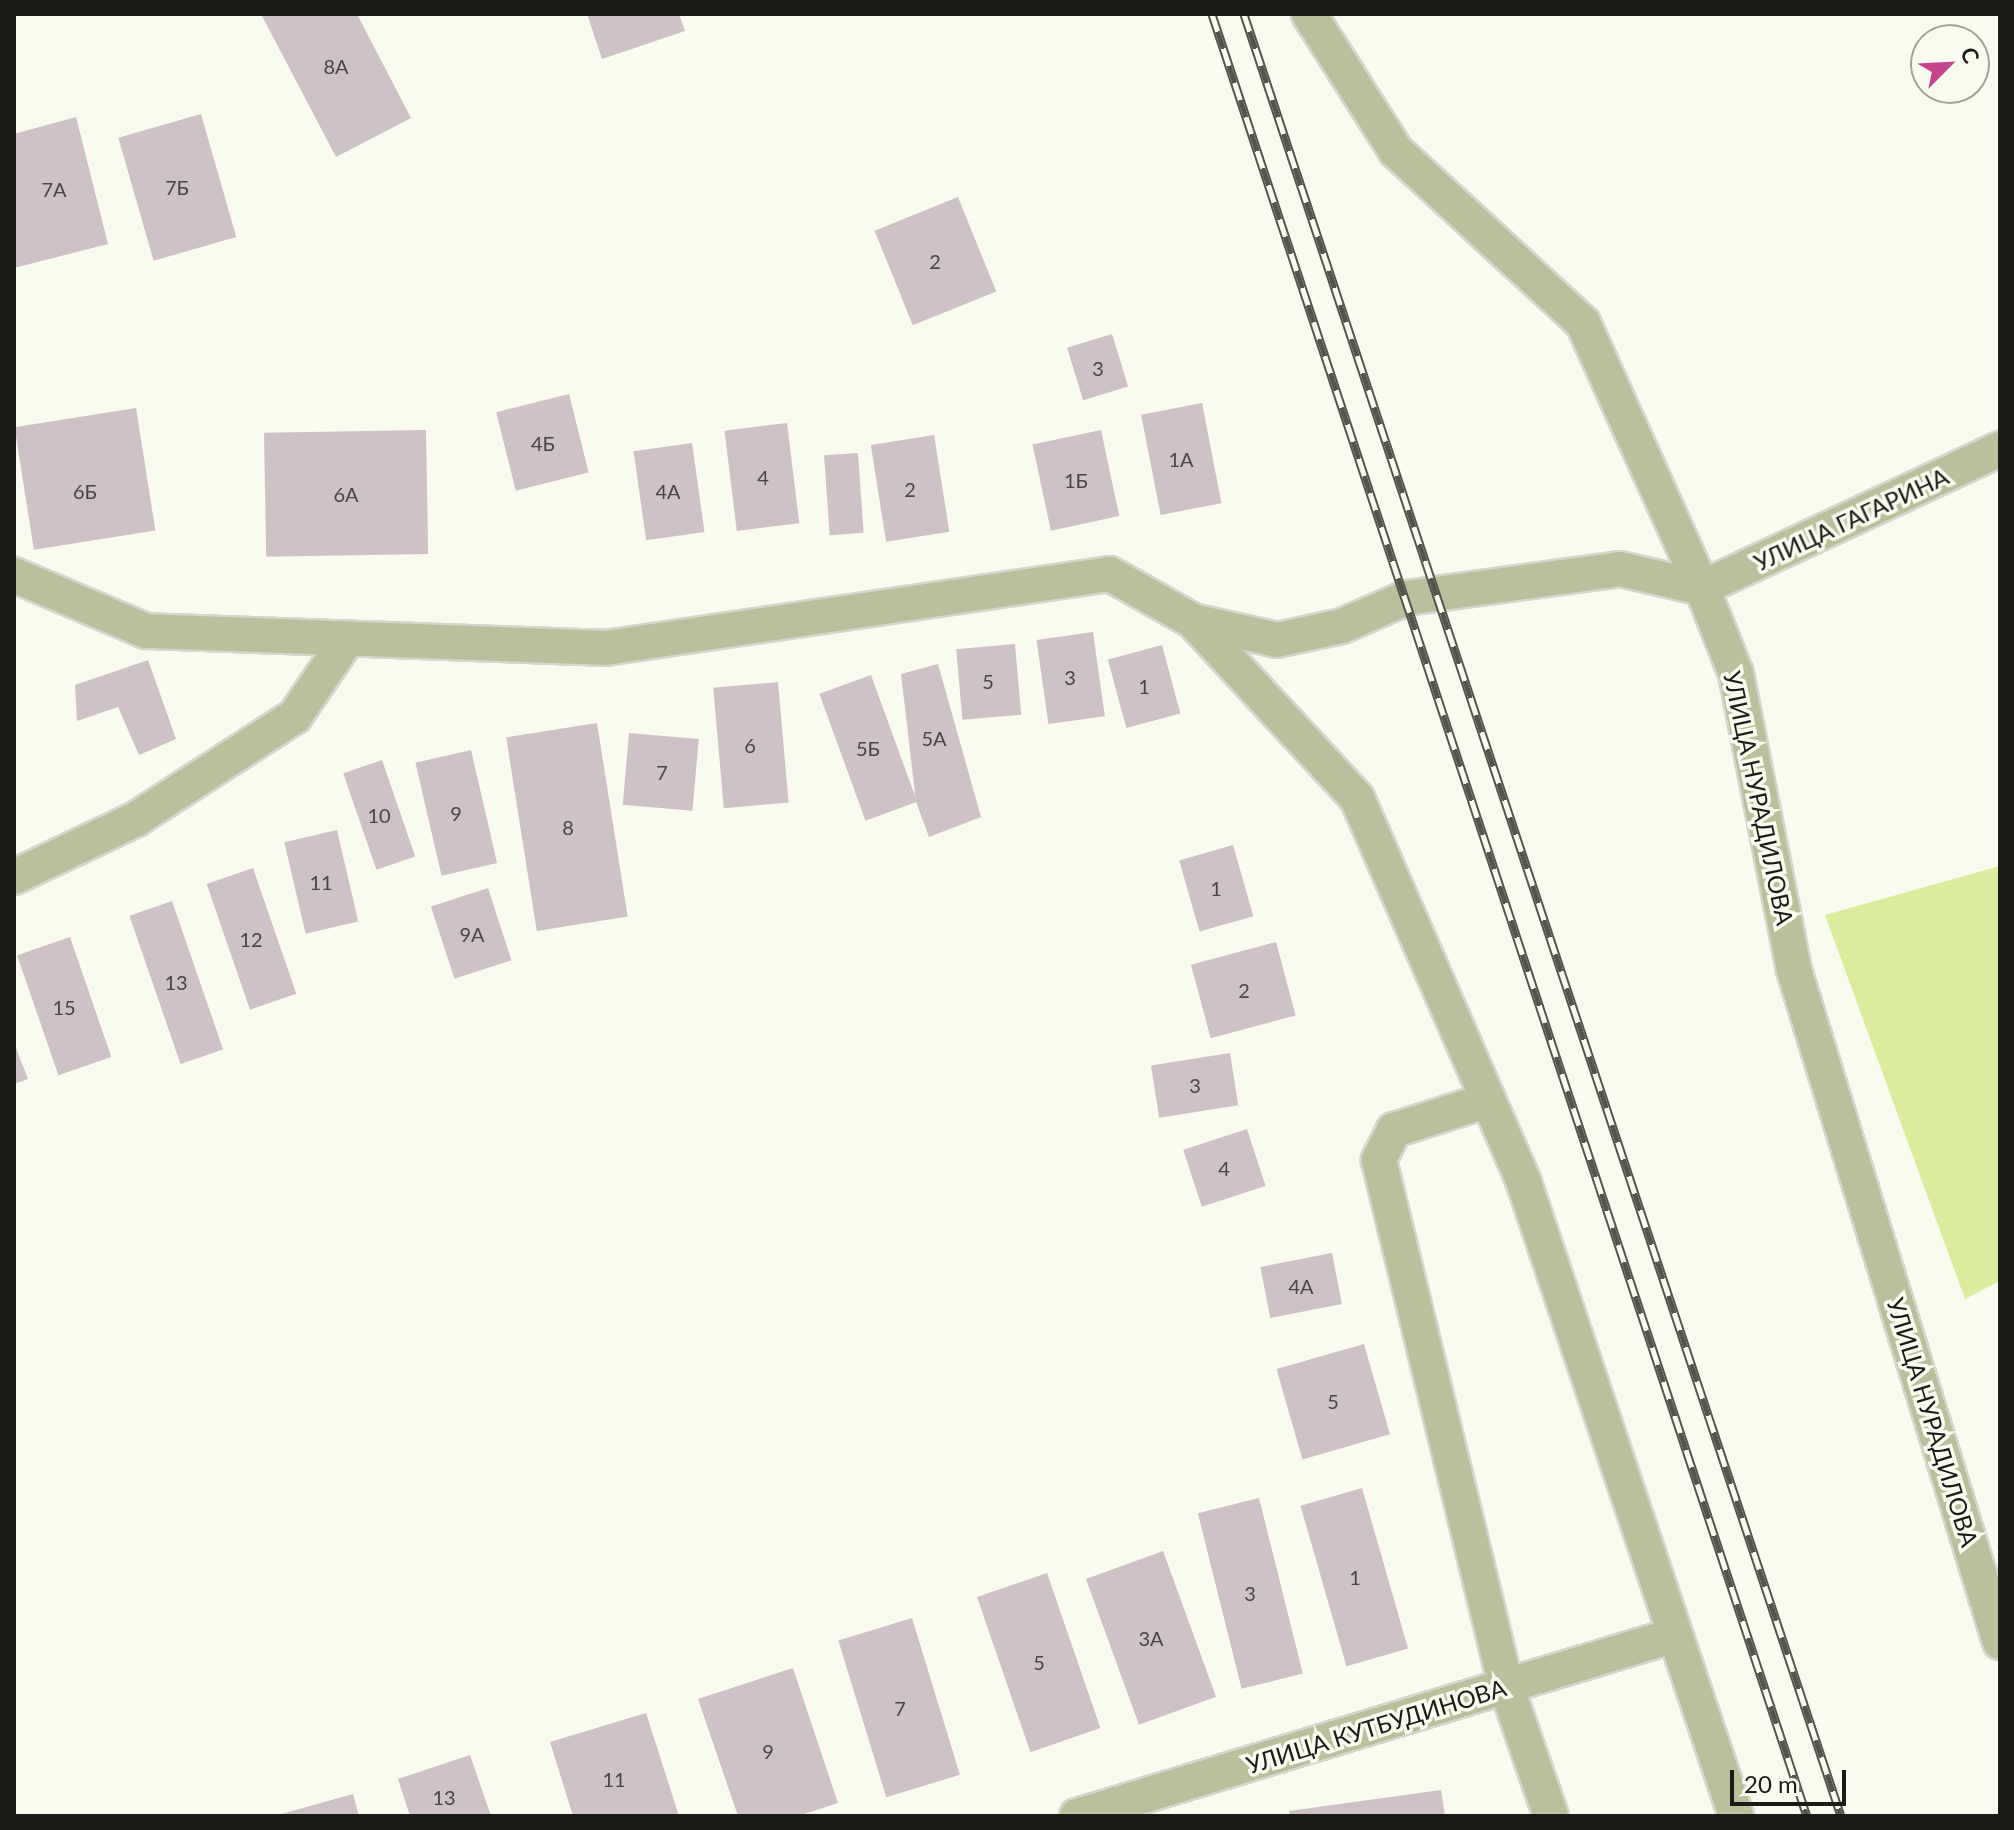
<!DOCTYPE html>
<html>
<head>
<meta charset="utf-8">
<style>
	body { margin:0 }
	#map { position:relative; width:2014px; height:1830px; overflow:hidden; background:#f8fbee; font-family:Lato,sans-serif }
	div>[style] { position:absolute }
	.green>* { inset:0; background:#dbec9e }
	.building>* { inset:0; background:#cfc2c7; transform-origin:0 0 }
	.roads { filter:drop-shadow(2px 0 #d5d7cc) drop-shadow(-2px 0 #d5d7cc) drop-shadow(0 2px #d5d7cc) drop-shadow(0 -2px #d5d7cc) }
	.street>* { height:34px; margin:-17px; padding:0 17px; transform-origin:17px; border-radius:17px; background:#b8c19b }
	.rail>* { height:9px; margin-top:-4.5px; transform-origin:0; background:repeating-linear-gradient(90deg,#f8fbee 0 18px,#54564e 0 36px); box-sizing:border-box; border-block:2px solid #54564e }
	span { translate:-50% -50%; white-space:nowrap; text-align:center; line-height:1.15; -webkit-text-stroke:7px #f8fbee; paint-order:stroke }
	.number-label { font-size:20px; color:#484643 }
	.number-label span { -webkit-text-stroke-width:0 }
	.street-label { font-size:24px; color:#1b1c17 }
	.frame { position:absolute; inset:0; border:16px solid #1b1c17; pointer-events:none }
	.north { position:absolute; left:1910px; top:24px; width:80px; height:80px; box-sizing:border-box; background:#f8fbee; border:2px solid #a0a298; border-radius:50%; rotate:66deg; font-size:22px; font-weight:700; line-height:32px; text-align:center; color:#1b1c17 }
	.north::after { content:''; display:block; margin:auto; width:28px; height:36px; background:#c5448d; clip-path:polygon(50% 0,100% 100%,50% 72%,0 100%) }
	.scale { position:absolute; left:1730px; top:1770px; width:116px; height:36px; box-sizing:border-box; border:4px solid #1b1c17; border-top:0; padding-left:10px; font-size:24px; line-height:28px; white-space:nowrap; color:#1b1c17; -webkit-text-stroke:6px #f8fbee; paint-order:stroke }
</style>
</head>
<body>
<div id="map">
	<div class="green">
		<i style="clip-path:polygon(2000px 866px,2000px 1281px,1965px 1299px,1825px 915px)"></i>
	</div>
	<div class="building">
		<i style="clip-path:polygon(261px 14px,357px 14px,411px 118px,336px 157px)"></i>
		<i style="clip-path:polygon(587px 14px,679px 14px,685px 31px,602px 59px)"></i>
		<i style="left:201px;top:114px;width:128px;height:86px;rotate:74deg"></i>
		<i style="clip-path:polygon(76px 117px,108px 244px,14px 268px,14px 134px)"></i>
		<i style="left:958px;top:197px;width:102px;height:90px;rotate:68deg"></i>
		<i style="left:1112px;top:334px;width:55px;height:47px;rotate:73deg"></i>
		<i style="left:569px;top:394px;width:81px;height:75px;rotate:76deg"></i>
		<i style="left:1202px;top:403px;width:102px;height:62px;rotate:79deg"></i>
		<i style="left:136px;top:408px;width:124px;height:123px;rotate:81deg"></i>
		<i style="left:787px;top:423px;width:101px;height:63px;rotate:83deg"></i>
		<i style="left:426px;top:430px;width:124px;height:162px;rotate:89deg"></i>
		<i style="left:1101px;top:430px;width:88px;height:70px;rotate:78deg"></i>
		<i style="left:934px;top:435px;width:98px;height:64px;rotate:81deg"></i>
		<i style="left:692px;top:443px;width:90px;height:59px;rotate:82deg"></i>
		<i style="left:858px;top:453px;width:80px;height:34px;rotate:86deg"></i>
		<i style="left:1093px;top:632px;width:85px;height:57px;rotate:82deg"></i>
		<i style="left:1015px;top:644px;width:71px;height:59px;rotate:85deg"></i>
		<i style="left:1162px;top:645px;width:71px;height:56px;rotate:75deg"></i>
		<i style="clip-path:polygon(148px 660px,176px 739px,139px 755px,118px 707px,77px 721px,75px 685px)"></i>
		<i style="clip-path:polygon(938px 664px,981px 817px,929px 837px,916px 802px,901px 674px)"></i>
		<i style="left:871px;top:675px;width:135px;height:55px;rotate:70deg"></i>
		<i style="left:778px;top:682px;width:121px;height:65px;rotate:85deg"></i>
		<i style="left:597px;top:723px;width:196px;height:92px;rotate:81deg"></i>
		<i style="left:629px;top:733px;width:70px;height:72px;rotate:5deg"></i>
		<i style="left:471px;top:750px;width:116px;height:57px;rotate:77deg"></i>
		<i style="left:382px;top:760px;width:102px;height:41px;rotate:71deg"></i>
		<i style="left:337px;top:830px;width:94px;height:54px;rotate:77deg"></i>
		<i style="left:1233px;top:845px;width:74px;height:56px;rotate:74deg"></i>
		<i style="left:253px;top:868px;width:133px;height:49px;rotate:71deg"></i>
		<i style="left:488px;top:888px;width:76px;height:60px;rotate:72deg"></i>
		<i style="left:172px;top:901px;width:157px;height:45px;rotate:71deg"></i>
		<i style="left:70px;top:937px;width:127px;height:56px;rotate:71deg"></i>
		<i style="left:1276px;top:942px;width:76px;height:88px;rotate:75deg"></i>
		<i style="clip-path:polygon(14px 1043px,28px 1079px,14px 1084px)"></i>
		<i style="left:1230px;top:1053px;width:53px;height:80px;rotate:81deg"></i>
		<i style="left:1247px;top:1129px;width:60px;height:67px;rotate:72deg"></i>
		<i style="left:1332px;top:1253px;width:52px;height:73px;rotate:79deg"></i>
		<i style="left:1364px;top:1344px;width:94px;height:91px;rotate:74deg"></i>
		<i style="left:1362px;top:1488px;width:167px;height:64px;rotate:74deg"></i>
		<i style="left:1259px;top:1498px;width:181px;height:63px;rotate:76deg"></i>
		<i style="left:1163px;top:1551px;width:155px;height:82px;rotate:70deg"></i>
		<i style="left:1047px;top:1573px;width:164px;height:74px;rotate:71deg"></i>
		<i style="left:912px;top:1618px;width:164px;height:77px;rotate:73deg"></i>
		<i style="clip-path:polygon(793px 1668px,838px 1803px,798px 1816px,738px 1816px,698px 1699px)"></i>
		<i style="clip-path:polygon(646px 1713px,679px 1816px,573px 1816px,550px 1742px)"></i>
		<i style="clip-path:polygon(470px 1755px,491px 1816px,410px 1816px,398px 1779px)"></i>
		<i style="clip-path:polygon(1441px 1790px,1445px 1816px,1290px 1816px,1289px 1811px)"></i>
		<i style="clip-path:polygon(353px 1794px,359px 1816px,278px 1816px,278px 1815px)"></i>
	</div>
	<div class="roads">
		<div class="street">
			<i style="left:1309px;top:14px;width:162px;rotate:57.6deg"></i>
			<i style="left:1396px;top:151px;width:254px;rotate:42.6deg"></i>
			<i style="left:1583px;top:323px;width:290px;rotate:65.8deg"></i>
			<i style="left:1702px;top:588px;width:92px;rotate:68.4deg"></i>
			<i style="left:1736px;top:674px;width:302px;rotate:78.9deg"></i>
			<i style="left:1794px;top:970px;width:703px;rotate:72.96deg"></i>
			<i style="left:14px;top:575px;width:143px;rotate:23deg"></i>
			<i style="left:146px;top:631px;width:459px;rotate:2.1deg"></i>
			<i style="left:605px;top:648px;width:510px;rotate:-8.34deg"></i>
			<i style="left:1110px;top:574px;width:95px;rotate:29.5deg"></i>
			<i style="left:1193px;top:621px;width:241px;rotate:47.2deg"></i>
			<i style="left:1357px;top:798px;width:417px;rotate:66.5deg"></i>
			<i style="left:1523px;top:1180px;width:671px;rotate:71.48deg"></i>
			<i style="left:1193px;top:621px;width:86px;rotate:12.7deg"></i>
			<i style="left:1277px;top:640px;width:66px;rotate:-12.2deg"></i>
			<i style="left:1342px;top:626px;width:70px;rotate:-23.6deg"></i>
			<i style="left:1406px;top:598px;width:216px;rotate:-7.7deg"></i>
			<i style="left:1620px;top:569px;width:84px;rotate:13deg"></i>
			<i style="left:1702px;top:588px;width:329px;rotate:-25deg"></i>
			<i style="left:14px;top:877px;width:135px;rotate:-25.4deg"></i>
			<i style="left:136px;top:819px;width:189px;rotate:-32.9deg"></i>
			<i style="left:295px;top:716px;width:94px;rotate:-55.8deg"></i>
			<i style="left:1488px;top:1100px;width:99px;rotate:162.3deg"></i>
			<i style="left:1394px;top:1130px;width:34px;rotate:117deg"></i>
			<i style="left:1379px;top:1160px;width:541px;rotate:76.43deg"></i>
			<i style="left:1506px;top:1686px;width:138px;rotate:70.9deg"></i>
			<i style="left:1077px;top:1816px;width:625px;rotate:-16.84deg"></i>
		</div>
	</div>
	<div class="rail">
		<i style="left:1212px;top:14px;width:1898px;rotate:71.73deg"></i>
		<i style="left:1244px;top:14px;width:1898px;rotate:71.67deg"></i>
	</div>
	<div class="number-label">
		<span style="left:336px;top:66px">8А</span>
		<span style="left:177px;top:187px">7Б</span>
		<span style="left:54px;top:189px">7А</span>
		<span style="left:935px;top:261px">2</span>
		<span style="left:1098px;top:368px">3</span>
		<span style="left:543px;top:443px">4Б</span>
		<span style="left:1181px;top:459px">1А</span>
		<span style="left:763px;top:477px">4</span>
		<span style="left:1076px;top:480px">1Б</span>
		<span style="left:910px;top:489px">2</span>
		<span style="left:85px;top:491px">6Б</span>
		<span style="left:668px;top:491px">4А</span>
		<span style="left:346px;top:494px">6А</span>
		<span style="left:1070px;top:677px">3</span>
		<span style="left:988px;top:681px">5</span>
		<span style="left:1144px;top:686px">1</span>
		<span style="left:934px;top:738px">5А</span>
		<span style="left:750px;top:745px">6</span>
		<span style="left:868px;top:748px">5Б</span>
		<span style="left:662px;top:772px">7</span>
		<span style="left:456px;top:813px">9</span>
		<span style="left:379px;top:815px">10</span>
		<span style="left:568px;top:827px">8</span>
		<span style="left:321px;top:882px">11</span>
		<span style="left:1216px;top:888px">1</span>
		<span style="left:472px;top:934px">9А</span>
		<span style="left:251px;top:939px">12</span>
		<span style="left:176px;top:982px">13</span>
		<span style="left:1244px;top:990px">2</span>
		<span style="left:64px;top:1007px">15</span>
		<span style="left:1195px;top:1085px">3</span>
		<span style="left:1224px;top:1168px">4</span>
		<span style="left:1301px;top:1286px">4А</span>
		<span style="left:1333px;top:1401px">5</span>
		<span style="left:1355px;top:1577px">1</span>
		<span style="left:1250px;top:1593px">3</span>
		<span style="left:1151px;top:1638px">3А</span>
		<span style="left:1039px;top:1662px">5</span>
		<span style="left:900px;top:1708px">7</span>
		<span style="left:768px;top:1751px">9</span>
		<span style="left:614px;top:1779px">11</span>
		<span style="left:444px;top:1797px">13</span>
	</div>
	<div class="street-label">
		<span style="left:1851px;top:519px;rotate:-25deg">УЛИЦА ГАГАРИНА</span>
		<span style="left:1759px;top:798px;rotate:78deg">УЛИЦА НУРАДИЛОВА</span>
		<span style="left:1933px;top:1422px;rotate:73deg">УЛИЦА НУРАДИЛОВА</span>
		<span style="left:1376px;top:1726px;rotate:-17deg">УЛИЦА КУТБУДИНОВА</span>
	</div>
	<div class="frame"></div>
	<div class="north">С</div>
	<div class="scale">20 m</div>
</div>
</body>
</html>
